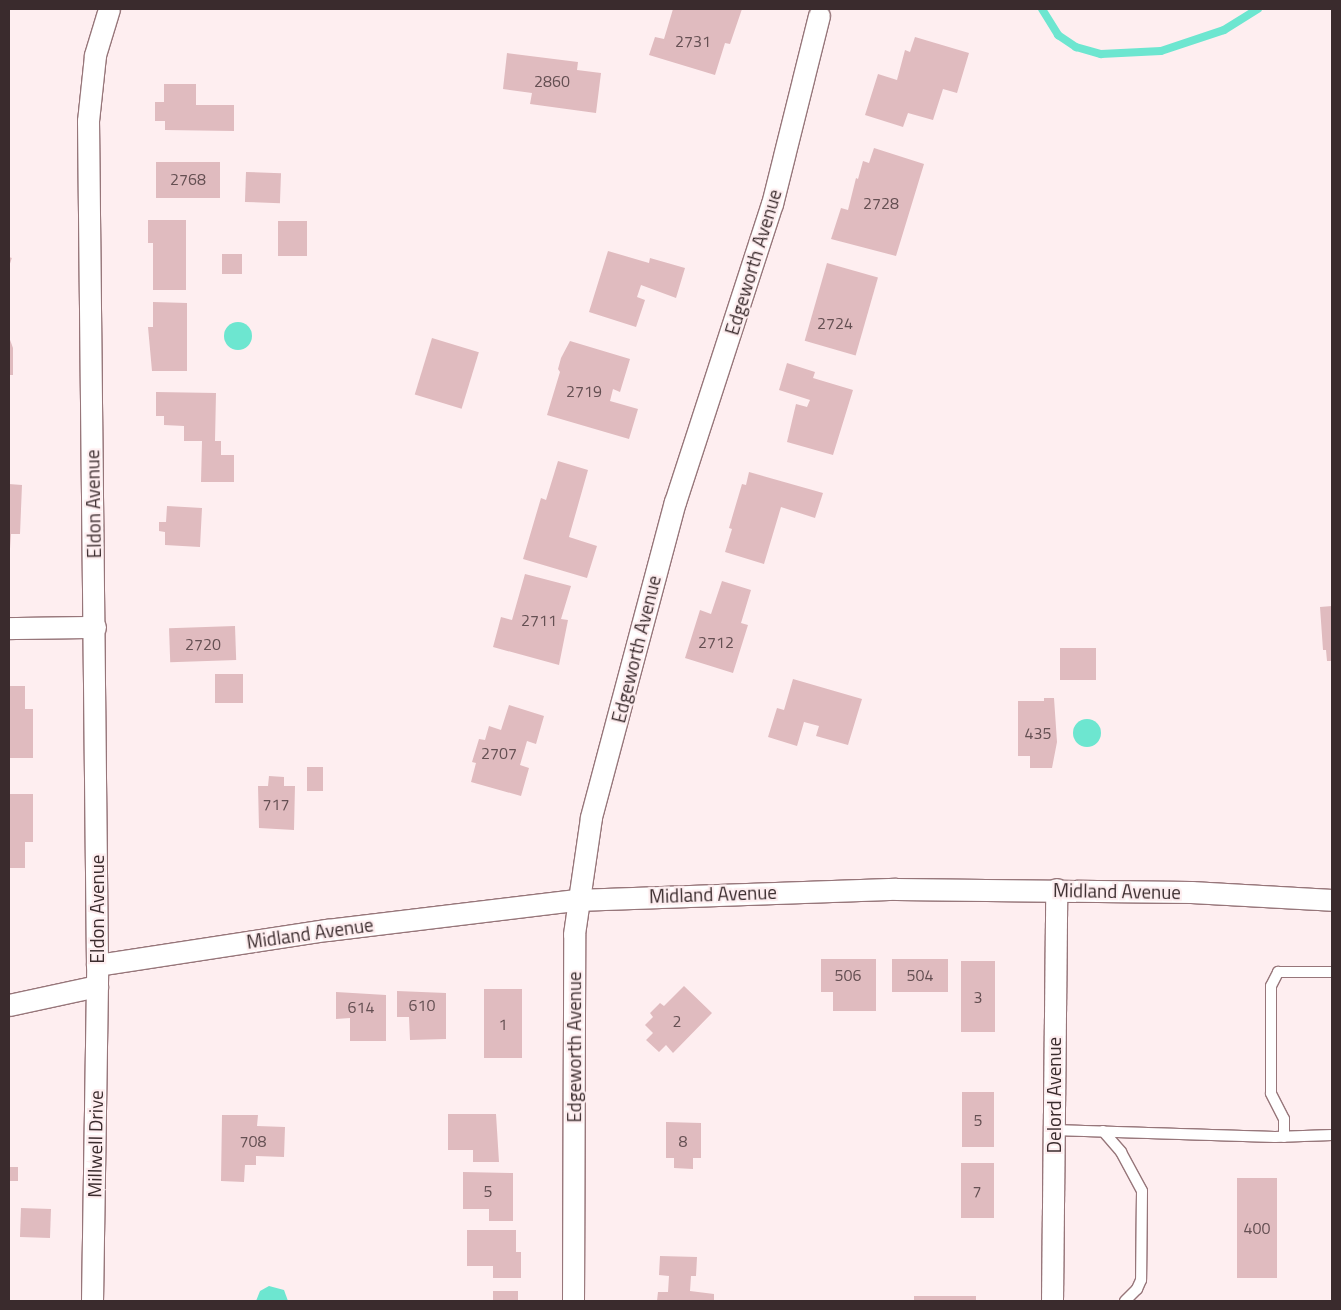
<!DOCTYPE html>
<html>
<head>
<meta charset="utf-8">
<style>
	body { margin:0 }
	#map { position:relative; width:1341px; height:1310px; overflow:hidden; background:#feeef0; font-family:"Titillium Web",sans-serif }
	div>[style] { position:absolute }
	.water>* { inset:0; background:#6de6d0 }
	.round { border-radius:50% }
	.stream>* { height:8px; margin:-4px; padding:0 4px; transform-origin:4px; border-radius:4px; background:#6de6d0 }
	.building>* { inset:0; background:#e0bbbf; transform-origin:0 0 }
	.roads { filter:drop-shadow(1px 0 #97767a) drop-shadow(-1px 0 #97767a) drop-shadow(0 1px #97767a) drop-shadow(0 -1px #97767a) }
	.lane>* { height:10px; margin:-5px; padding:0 5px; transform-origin:5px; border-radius:5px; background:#fff }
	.street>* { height:21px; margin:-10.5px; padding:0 10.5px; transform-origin:10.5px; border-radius:10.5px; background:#fff }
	span { translate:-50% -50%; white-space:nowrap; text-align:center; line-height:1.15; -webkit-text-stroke:4.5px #feeef0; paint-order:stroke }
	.number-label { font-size:16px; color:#644f52 }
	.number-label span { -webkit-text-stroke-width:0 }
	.street-label { font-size:19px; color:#3a2b2d }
	.frame { position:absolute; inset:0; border:10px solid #3a2b2d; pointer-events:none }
</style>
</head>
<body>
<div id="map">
	<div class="water">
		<i class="round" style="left:224px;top:322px;width:28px;height:28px"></i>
		<i class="round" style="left:1073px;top:719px;width:28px;height:28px"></i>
		<i style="clip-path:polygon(269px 1286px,284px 1290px,288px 1301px,256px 1301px,260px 1291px)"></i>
	</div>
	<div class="stream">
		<i style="left:1042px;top:9px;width:31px;rotate:58deg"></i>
		<i style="left:1058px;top:35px;width:22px;rotate:34deg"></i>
		<i style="left:1076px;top:47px;width:26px;rotate:16deg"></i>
		<i style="left:1101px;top:54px;width:60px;rotate:-2.9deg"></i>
		<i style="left:1161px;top:51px;width:66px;rotate:-18.4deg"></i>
		<i style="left:1224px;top:30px;width:40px;rotate:-32deg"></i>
	</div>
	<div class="building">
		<i style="clip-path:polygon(673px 9px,742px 9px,730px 44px,725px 43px,715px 75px,649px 55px,655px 37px,664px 39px)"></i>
		<i style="clip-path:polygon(915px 37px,969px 53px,957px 93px,943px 89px,933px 120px,908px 113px,903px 127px,865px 115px,878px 74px,897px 80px,905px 50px,910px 52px)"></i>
		<i style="clip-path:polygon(507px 53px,578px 62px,577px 70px,601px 73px,596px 113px,530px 104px,532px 93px,503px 89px)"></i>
		<i style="clip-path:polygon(164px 84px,196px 84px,196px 105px,234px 105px,234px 131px,165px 130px,165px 121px,155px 121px,155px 102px,164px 102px)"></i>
		<i style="clip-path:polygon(874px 148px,924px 164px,896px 256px,831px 239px,841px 208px,848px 210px,856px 178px,858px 179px,863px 161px,869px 163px)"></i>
		<i style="left:156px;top:162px;width:64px;height:36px"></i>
		<i style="left:246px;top:172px;width:35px;height:30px;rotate:2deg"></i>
		<i style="clip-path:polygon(148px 220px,186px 220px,186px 290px,153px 290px,153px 243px,148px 243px)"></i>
		<i style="left:278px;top:221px;width:29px;height:35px"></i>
		<i style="clip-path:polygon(608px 251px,649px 263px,650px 258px,685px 268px,676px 298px,641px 285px,637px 297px,645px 300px,636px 327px,589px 312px)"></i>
		<i style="left:222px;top:254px;width:20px;height:20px"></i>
		<i style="left:9px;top:257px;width:3px;height:28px;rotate:18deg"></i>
		<i style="left:827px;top:263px;width:53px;height:81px;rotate:16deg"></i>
		<i style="clip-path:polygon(153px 302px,187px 303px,187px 371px,152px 371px,148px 327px,153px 327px)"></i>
		<i style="clip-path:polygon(9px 337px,13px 348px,13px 375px,9px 375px)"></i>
		<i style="left:432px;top:338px;width:49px;height:59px;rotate:17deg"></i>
		<i style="clip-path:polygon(570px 341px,630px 359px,620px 392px,613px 389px,610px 401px,638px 409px,629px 439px,547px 415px,560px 372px,558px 369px,561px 358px)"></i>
		<i style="clip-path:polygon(787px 363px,815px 372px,813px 378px,853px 390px,833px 455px,787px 442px,796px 404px,807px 407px,810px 400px,779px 390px)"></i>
		<i style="clip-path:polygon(156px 392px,216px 393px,215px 441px,221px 441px,221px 455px,234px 455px,234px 482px,201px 482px,202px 441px,184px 441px,184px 426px,164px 425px,164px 416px,156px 416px)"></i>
		<i style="clip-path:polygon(558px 461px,588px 470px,569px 537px,597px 546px,587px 578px,523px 559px,541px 498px,546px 500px)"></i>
		<i style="clip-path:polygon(749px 472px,823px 493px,815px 518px,781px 507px,764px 564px,725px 552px,732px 529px,729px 528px,742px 484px,746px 485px)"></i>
		<i style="clip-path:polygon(9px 484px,22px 485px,20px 534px,11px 534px,10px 549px)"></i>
		<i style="clip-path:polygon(167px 506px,202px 508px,200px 547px,165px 545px,165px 532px,159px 531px,159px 522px,166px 522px)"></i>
		<i style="clip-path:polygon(525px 574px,571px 586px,561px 619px,568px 620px,559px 665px,493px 647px,501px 617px,512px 620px)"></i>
		<i style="clip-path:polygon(722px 581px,751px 590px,741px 623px,748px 625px,733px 673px,685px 658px,700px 610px,711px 614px)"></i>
		<i style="clip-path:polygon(1332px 606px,1332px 661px,1327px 661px,1326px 650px,1323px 650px,1320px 607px)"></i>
		<i style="left:235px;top:626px;width:34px;height:66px;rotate:88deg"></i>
		<i style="left:1060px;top:648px;width:36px;height:32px"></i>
		<i style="left:243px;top:674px;width:29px;height:28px;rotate:90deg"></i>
		<i style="clip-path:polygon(793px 679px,862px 699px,848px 745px,816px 736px,819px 726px,804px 722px,797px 746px,768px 737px,777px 708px,784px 710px)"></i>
		<i style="clip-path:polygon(9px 686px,25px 686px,25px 709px,33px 709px,33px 758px,9px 758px)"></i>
		<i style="clip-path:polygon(1044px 698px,1054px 698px,1057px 742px,1052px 768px,1030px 768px,1030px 756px,1018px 756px,1018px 701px,1044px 701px)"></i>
		<i style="clip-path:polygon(509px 705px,544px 716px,536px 744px,527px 741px,520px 765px,529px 768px,521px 796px,471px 782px,476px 763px,472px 762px,479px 739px,485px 740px,489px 726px,501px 730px)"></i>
		<i style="left:307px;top:767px;width:16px;height:24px"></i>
		<i style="clip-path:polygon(269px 776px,284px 777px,284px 786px,295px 786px,294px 830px,259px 828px,258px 786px,268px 786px)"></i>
		<i style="clip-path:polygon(9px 794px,33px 794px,33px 842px,25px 842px,25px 868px,9px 868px)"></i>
		<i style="clip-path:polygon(821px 959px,876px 959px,876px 1011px,833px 1011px,833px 992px,821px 992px)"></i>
		<i style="left:892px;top:959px;width:56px;height:33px"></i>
		<i style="left:961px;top:961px;width:34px;height:71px"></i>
		<i style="clip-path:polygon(684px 986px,712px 1013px,673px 1053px,666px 1045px,659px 1052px,646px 1040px,653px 1033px,645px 1025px,653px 1017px,650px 1013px,660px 1003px,664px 1006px)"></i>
		<i style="left:484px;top:989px;width:38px;height:69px"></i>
		<i style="clip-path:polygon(397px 991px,446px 993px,446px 1039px,410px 1040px,409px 1017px,397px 1017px)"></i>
		<i style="clip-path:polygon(336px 992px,386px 995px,386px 1041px,350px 1041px,350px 1018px,336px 1019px)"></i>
		<i style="left:962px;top:1092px;width:32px;height:55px"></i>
		<i style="clip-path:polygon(448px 1114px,496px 1114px,499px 1162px,473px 1162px,473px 1150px,448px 1150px)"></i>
		<i style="clip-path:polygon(222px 1115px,258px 1115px,257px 1126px,285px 1127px,284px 1157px,256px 1156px,256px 1165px,245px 1165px,244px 1182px,221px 1181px)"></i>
		<i style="clip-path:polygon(666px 1122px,701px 1123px,701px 1158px,693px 1158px,693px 1169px,674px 1168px,674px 1158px,666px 1158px)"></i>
		<i style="left:961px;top:1163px;width:33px;height:55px"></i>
		<i style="left:9px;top:1167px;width:9px;height:14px"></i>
		<i style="clip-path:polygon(463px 1172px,513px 1173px,513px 1221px,489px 1221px,489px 1209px,463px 1209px)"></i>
		<i style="left:1237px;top:1178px;width:40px;height:100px"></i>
		<i style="left:21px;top:1208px;width:30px;height:29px;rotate:2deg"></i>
		<i style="clip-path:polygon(467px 1230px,516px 1230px,516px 1252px,521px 1252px,521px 1278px,493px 1278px,493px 1266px,467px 1266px)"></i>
		<i style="clip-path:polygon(660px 1256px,697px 1257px,696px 1276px,691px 1276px,690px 1291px,714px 1294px,714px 1301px,657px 1301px,658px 1292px,668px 1292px,669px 1276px,659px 1275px)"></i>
		<i style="left:493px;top:1291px;width:25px;height:10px"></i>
		<i style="left:914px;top:1296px;width:62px;height:5px"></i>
	</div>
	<div class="roads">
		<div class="lane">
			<i style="left:1053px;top:1130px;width:222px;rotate:1.8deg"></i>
			<i style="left:1275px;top:1137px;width:57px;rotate:-2deg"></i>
			<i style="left:1103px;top:1131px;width:28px;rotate:49deg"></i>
			<i style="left:1121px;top:1152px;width:44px;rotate:61.7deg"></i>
			<i style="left:1142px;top:1191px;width:89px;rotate:90.6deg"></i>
			<i style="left:1141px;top:1280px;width:10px;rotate:114deg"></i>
			<i style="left:1137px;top:1289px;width:17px;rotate:135deg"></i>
			<i style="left:1284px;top:1137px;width:18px;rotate:-90deg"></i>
			<i style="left:1284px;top:1119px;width:29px;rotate:-117deg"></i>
			<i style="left:1271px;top:1093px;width:107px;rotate:-90deg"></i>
			<i style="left:1271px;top:986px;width:16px;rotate:-63deg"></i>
			<i style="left:1278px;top:972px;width:54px"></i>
		</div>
		<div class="street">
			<i style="left:9px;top:628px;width:86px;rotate:-0.7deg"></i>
			<i style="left:97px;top:965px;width:233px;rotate:-8.7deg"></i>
			<i style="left:327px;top:930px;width:251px;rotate:-6.9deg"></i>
			<i style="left:576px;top:900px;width:320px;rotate:-2deg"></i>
			<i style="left:896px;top:889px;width:295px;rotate:0.6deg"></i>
			<i style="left:1191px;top:892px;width:141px;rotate:3.2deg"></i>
			<i style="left:9px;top:1005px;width:90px;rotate:-12.2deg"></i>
			<i style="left:92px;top:1301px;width:336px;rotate:-89.1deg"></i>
			<i style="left:97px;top:965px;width:844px;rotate:-90.61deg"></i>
			<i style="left:88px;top:121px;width:66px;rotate:-83.9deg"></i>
			<i style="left:95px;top:55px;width:48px;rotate:-73.1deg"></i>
			<i style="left:573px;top:1301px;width:367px;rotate:-89.8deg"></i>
			<i style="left:574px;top:934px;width:118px;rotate:-81.7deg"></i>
			<i style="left:591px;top:817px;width:326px;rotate:-75.1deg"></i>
			<i style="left:675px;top:502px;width:313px;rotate:-72deg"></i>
			<i style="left:772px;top:204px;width:194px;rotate:-76deg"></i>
			<i style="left:1052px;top:1301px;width:412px;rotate:-89.4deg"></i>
		</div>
	</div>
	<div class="number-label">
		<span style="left:693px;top:41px">2731</span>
		<span style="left:552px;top:81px">2860</span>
		<span style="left:188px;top:179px">2768</span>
		<span style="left:881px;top:203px">2728</span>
		<span style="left:835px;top:323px">2724</span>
		<span style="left:584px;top:391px">2719</span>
		<span style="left:539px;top:620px">2711</span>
		<span style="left:716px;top:642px">2712</span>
		<span style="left:203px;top:644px">2720</span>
		<span style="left:1038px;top:733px">435</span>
		<span style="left:499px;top:753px">2707</span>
		<span style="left:276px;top:804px">717</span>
		<span style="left:848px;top:975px">506</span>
		<span style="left:920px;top:975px">504</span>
		<span style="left:978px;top:997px">3</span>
		<span style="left:422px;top:1005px">610</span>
		<span style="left:361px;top:1007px">614</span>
		<span style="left:677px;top:1021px">2</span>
		<span style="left:503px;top:1024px">1</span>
		<span style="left:978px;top:1120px">5</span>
		<span style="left:253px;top:1141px">708</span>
		<span style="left:683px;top:1141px">8</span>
		<span style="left:488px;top:1191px">5</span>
		<span style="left:977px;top:1191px">7</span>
		<span style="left:1257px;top:1228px">400</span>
	</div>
	<div class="street-label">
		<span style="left:753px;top:262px;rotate:-73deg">Edgeworth Avenue</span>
		<span style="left:93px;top:504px;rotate:-91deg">Eldon Avenue</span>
		<span style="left:636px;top:649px;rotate:-76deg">Edgeworth Avenue</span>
		<span style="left:1117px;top:891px;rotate:1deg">Midland Avenue</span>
		<span style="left:713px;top:894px;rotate:-2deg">Midland Avenue</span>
		<span style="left:97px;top:909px;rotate:-90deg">Eldon Avenue</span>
		<span style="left:310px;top:933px;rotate:-8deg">Midland Avenue</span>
		<span style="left:574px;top:1047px;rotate:-90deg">Edgeworth Avenue</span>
		<span style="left:1054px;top:1095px;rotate:-90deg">Delord Avenue</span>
		<span style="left:95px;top:1144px;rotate:-89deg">Millwell Drive</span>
	</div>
	<div class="frame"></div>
</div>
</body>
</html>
